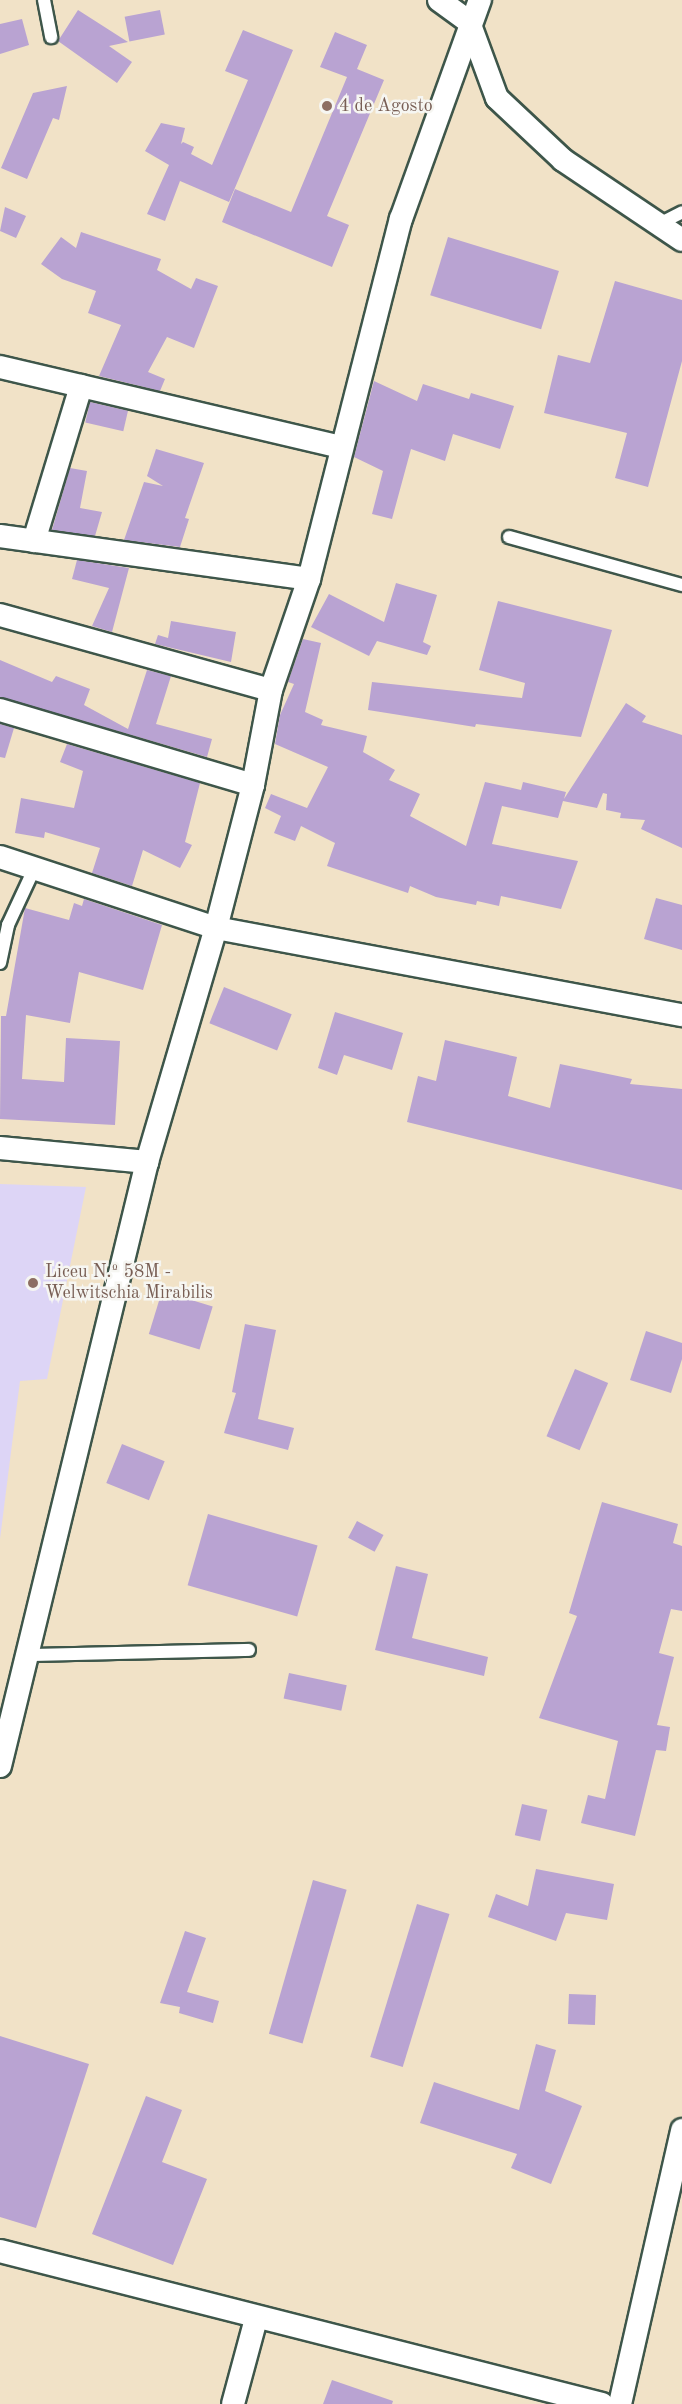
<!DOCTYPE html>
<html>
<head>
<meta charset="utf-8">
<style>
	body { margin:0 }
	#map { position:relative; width:682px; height:2404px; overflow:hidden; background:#f1e2c7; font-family:"Old Standard TT",serif }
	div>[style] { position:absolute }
	.built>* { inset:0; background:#ddd5f6 }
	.building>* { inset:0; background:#b9a3d2; transform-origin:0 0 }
	.roads { filter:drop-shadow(2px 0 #3e564a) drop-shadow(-2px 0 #3e564a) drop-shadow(0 2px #3e564a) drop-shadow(0 -2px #3e564a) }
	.service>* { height:12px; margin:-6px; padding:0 6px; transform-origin:6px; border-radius:6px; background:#fff }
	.minor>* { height:22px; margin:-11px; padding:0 11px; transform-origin:11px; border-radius:11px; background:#fff }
	.dots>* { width:16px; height:16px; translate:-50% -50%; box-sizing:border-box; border:3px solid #f6f6f2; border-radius:50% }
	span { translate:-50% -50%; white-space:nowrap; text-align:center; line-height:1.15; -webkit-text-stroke:5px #f6f6f2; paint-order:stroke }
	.education-label { font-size:18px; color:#785e54 }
	.left { translate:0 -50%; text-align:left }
</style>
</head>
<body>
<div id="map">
	<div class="built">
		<i style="clip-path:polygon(0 1184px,86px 1187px,47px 1379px,20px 1381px,0 1539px)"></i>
	</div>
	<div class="building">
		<i style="clip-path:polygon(78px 10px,128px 42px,109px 46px,132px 62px,117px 83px,58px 41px)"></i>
		<i style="left:160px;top:10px;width:25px;height:36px;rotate:79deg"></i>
		<i style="clip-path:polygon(22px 19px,29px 45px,0 54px,0 24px)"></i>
		<i style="clip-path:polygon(243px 30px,293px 50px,229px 202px,180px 181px,165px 221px,147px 214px,169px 165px,145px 151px,161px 123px,185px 128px,181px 144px,183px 142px,194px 147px,191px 154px,212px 165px,248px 80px,225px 71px)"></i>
		<i style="clip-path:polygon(335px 32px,367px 45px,357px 69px,384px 80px,327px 216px,349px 225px,332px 267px,222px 222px,235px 189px,291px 212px,347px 77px,320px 67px)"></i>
		<i style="clip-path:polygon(67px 86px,59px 120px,53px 118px,27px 179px,1px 168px,33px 93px)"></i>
		<i style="clip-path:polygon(5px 207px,26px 216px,16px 238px,0 231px)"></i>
		<i style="clip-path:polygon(81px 232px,161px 259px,157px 270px,191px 289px,196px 278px,218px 286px,194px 348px,167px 337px,148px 372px,165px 379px,160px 391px,99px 376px,121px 325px,88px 313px,96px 291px,62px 279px,41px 264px,61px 237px,76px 248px)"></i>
		<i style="left:448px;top:237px;width:116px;height:61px;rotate:17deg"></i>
		<i style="clip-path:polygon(615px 281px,682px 300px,682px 361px,648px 487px,615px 478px,627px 433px,544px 413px,558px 355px,590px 363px)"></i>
		<i style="clip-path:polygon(374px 381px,417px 401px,423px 384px,469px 399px,471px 393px,514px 406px,500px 449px,453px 434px,445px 461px,411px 449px,392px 519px,372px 514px,383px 471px,354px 457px)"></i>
		<i style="left:90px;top:402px;width:39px;height:21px;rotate:13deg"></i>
		<i style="clip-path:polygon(156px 449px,204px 463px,185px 518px,189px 519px,180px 547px,124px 540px,144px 482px,163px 486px,147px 476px)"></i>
		<i style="clip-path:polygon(70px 468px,87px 471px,80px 508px,102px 512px,95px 536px,52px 530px)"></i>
		<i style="clip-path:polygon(77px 560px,129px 568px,112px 632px,92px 626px,109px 588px,72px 579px)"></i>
		<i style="clip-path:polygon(396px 583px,437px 595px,423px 642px,431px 646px,427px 655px,377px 641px,369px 656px,311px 627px,329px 594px,384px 622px)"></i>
		<i style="clip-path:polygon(498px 601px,612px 630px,581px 737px,476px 724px,475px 727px,368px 710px,372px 682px,522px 698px,525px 683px,479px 670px)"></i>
		<i style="clip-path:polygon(171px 621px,236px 632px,231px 662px,155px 644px,158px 635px,168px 638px)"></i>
		<i style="clip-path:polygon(303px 639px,321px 643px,305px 712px,323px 720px,321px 725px,367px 736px,363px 752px,395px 770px,389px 780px,420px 794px,410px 816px,466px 846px,485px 782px,521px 790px,523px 782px,566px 792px,564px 799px,626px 703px,646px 716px,642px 722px,682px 735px,682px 848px,641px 829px,645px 820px,620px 818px,621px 813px,606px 810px,607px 794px,603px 793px,597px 808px,563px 801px,558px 818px,502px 806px,492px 844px,578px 861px,561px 909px,501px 896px,499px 906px,477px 901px,476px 905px,436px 897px,410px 886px,408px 893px,327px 866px,335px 843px,301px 826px,295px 841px,274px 833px,281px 816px,265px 808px,271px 794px,307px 808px,328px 767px,275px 744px,280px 715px,294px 684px,288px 682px)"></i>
		<i style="clip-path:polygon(0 660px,52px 682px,56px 676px,90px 689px,84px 705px,128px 729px,147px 670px,171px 676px,156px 724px,212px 739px,207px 757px,0 697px)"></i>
		<i style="clip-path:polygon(0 724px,14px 728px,5px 758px,0 757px)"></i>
		<i style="clip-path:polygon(67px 744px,200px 783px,185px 842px,192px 845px,180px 868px,143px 850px,132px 886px,92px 873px,100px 848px,45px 832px,44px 838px,15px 833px,21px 798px,74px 808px,83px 771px,60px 762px)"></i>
		<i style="clip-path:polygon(656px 898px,682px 905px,682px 950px,644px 939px)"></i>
		<i style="clip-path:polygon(84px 899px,162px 925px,143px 990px,79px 972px,70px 1023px,26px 1015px,22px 1079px,64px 1082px,66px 1038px,120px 1041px,115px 1125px,0 1119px,1px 1016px,6px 1016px,25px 908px,69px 920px,74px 903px,82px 906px)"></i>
		<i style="left:224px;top:987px;width:73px;height:39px;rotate:22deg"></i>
		<i style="clip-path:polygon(335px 1012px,403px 1033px,392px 1070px,344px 1055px,337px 1075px,318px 1068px)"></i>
		<i style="clip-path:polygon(445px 1040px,517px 1057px,508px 1096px,550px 1108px,560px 1064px,632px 1079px,630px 1084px,682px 1089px,682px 1190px,407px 1122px,418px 1076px,436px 1081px)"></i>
		<i style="left:162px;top:1291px;width:53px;height:45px;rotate:17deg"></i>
		<i style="clip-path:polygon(245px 1324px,276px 1330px,258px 1419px,294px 1428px,288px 1450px,224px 1433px,236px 1393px,232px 1392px)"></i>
		<i style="clip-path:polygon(646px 1331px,682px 1343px,682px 1359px,671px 1393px,630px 1380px)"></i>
		<i style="left:575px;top:1369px;width:36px;height:73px;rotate:23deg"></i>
		<i style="left:122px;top:1444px;width:46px;height:42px;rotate:22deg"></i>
		<i style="clip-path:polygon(602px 1502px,678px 1524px,673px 1543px,682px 1546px,682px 1611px,671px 1609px,659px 1653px,674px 1657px,657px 1725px,670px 1727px,666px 1751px,656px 1750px,635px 1836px,581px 1823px,588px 1795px,605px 1799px,618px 1741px,539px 1718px,577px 1616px,569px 1613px)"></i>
		<i style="left:208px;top:1514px;width:114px;height:74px;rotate:16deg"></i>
		<i style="left:357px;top:1521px;width:30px;height:19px;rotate:28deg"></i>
		<i style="clip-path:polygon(396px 1566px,428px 1574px,412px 1638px,488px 1657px,484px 1676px,375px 1650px)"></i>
		<i style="left:289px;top:1673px;width:59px;height:26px;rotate:12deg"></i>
		<i style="left:522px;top:1804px;width:26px;height:32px;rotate:13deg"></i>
		<i style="clip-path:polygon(536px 1869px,614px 1884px,607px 1920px,566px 1913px,556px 1941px,488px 1917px,496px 1894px,528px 1906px)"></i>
		<i style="left:313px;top:1880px;width:35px;height:160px;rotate:16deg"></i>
		<i style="left:417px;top:1904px;width:34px;height:160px;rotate:17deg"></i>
		<i style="clip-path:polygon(185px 1931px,206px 1938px,187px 1992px,219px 2001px,213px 2023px,179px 2013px,180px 2007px,160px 2003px)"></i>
		<i style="left:569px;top:1994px;width:27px;height:30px;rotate:2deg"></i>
		<i style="clip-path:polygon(0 2036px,89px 2064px,36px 2228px,0 2217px)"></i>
		<i style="clip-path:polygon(536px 2044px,556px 2050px,545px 2091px,582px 2106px,551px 2184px,511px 2168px,517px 2154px,420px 2123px,434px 2082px,519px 2110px)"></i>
		<i style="clip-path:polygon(146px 2096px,182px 2110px,162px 2162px,207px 2179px,173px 2265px,92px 2234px)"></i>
		<i style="clip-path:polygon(332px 2380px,393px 2401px,392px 2404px,323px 2404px)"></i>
	</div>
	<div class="roads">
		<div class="service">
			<i style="left:44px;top:0;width:38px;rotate:79deg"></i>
			<i style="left:657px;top:225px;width:28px;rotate:-27deg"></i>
			<i style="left:509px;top:537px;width:180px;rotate:15.5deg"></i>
			<i style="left:0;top:963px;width:39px;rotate:-78deg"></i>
			<i style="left:8px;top:925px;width:64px;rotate:-65deg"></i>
			<i style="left:28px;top:1655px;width:221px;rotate:-1.3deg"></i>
		</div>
		<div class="minor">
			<i style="left:439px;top:0;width:37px;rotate:36deg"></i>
			<i style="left:469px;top:22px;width:81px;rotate:69.8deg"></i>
			<i style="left:497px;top:98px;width:91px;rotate:43.2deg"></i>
			<i style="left:563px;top:160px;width:143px;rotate:33.9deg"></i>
			<i style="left:0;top:367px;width:350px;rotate:13.2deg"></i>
			<i style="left:0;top:536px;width:312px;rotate:7.9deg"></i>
			<i style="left:34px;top:541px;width:162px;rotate:-73.1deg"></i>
			<i style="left:0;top:615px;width:281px;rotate:15.5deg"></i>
			<i style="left:0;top:710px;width:264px;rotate:16.5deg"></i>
			<i style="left:0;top:857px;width:227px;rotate:18.2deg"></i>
			<i style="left:216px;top:928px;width:474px;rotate:10.6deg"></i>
			<i style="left:0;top:1148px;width:148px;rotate:5.4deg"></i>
			<i style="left:0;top:1766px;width:622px;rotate:-76.32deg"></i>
			<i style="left:147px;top:1162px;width:244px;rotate:-73.6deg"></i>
			<i style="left:216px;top:928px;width:148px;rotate:-75.5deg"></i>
			<i style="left:253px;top:785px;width:97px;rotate:-79.3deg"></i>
			<i style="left:271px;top:690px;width:117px;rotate:-71.1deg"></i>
			<i style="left:309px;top:579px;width:372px;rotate:-75.7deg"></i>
			<i style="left:401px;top:219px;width:233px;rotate:-70.2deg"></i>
			<i style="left:0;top:2251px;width:621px;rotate:14.26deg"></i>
			<i style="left:233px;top:2404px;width:88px;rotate:-74.9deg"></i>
			<i style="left:620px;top:2404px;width:281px;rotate:-77.2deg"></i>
		</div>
	</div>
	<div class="dots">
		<i style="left:327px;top:106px;background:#8d6e63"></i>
		<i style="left:33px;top:1283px;background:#8d6e63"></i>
	</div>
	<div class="education-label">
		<span class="left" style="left:339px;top:106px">4 de Agosto</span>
		<span class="left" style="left:45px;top:1283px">Liceu N.º 58M -<br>Welwitschia Mirabilis</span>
	</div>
</div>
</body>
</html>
